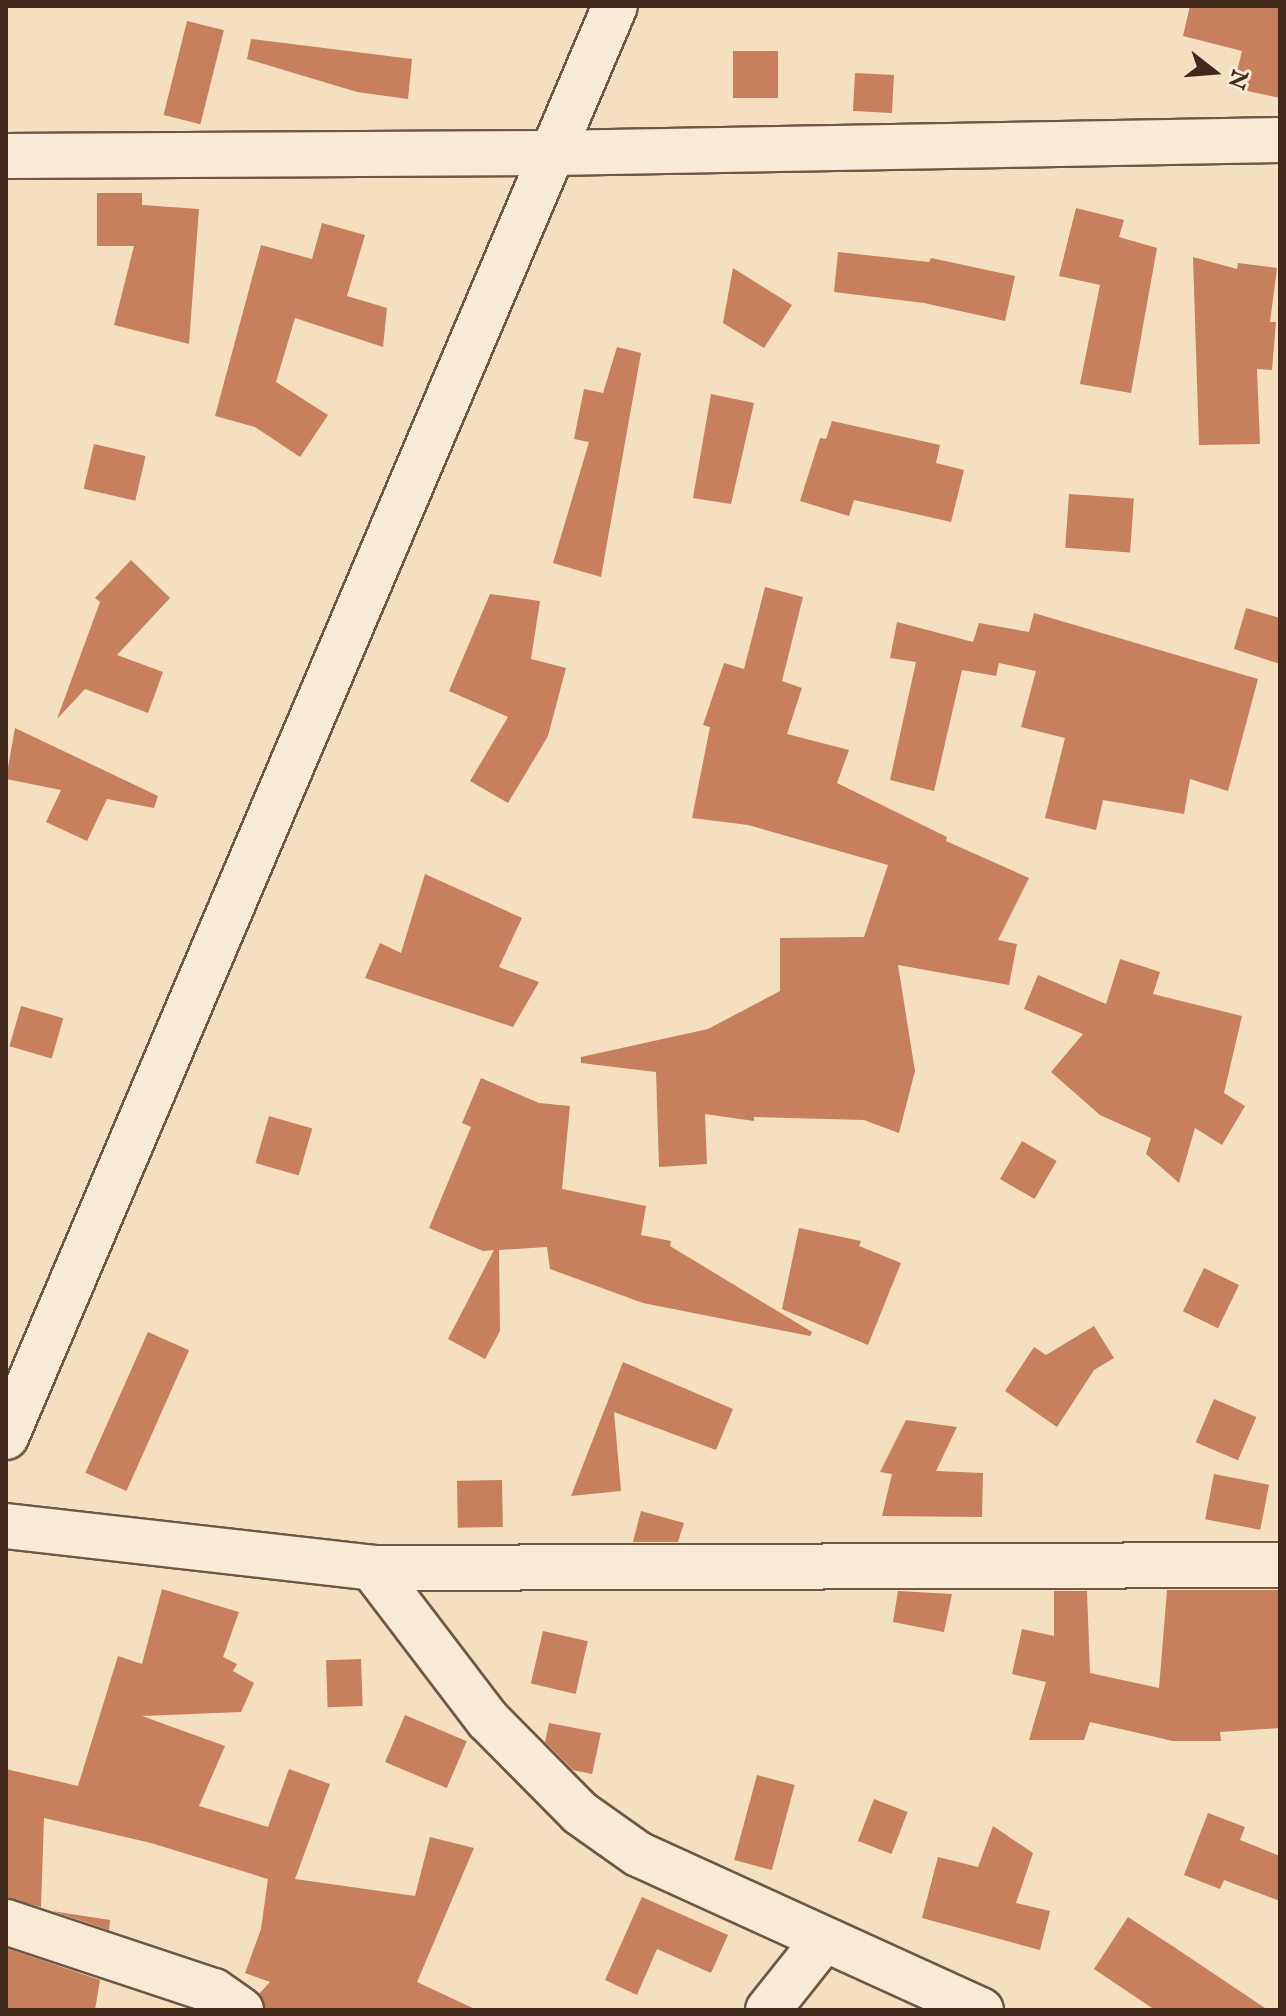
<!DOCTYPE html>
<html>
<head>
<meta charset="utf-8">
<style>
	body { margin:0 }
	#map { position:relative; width:1286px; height:2016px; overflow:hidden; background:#f4e0bf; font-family:"IM FELL English",serif }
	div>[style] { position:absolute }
	.building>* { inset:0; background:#c77f5e; transform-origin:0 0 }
	.roads { filter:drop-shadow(2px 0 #6e5745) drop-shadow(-2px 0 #6e5745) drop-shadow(0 2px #6e5745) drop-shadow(0 -2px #6e5745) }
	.minor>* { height:44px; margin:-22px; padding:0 22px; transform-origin:22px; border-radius:22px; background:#f8ebd5 }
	span { translate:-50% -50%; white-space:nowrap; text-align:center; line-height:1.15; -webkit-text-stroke:6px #f8ebd5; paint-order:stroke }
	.frame { position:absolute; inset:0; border:8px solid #41291c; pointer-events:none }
	.north { position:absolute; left:1174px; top:32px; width:80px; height:80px; -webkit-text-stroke:6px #f8ebd5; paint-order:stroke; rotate:107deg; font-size:22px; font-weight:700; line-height:32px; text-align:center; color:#41291c }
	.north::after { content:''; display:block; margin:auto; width:28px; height:36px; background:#41291c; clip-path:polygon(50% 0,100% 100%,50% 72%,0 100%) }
</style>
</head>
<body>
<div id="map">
	<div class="building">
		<i style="clip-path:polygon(1190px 6px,1280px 6px,1280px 98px,1233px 88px,1242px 51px,1183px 36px)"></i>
		<i style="left:187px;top:21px;width:38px;height:97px;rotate:14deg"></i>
		<i style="clip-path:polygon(251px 39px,412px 59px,408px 99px,357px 92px,247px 59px)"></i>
		<i style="left:778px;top:51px;width:47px;height:45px;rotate:90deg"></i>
		<i style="left:855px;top:73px;width:39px;height:38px;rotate:3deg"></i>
		<i style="clip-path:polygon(97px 193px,142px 193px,142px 205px,199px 209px,189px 344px,114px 325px,134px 246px,97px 246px)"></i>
		<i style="clip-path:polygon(1076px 208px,1124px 220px,1119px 237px,1157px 248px,1131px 393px,1080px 384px,1100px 285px,1059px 276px)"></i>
		<i style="clip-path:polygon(322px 223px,365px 235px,347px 296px,387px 308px,383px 347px,295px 318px,276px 382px,328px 415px,300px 457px,255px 427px,215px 416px,261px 245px,312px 259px)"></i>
		<i style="clip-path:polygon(838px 252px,929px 262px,931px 258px,1015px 276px,1005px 321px,924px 303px,834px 292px)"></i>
		<i style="clip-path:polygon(1193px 257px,1237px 269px,1238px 263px,1277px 268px,1270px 322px,1276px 322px,1272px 370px,1257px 369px,1260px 444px,1199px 445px)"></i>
		<i style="clip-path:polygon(733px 268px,792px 305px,764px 348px,723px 323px)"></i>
		<i style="clip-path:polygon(617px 347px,641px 353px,601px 577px,553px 563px,589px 442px,574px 439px,584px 389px,603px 393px)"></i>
		<i style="clip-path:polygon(711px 394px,754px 403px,731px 504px,693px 498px)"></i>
		<i style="clip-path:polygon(832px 421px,940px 445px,936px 463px,964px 470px,951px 522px,854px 500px,849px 516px,800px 501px,820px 438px,826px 439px)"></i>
		<i style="left:94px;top:444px;width:53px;height:46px;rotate:13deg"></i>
		<i style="left:1069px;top:494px;width:65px;height:54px;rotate:4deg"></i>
		<i style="clip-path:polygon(131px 560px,170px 598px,117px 655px,163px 672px,148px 713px,85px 689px,57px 719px,100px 602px,95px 598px)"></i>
		<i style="clip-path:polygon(765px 587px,803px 597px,782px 681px,802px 688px,787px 734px,849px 750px,837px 783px,947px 837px,946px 841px,1029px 878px,998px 940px,1017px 944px,1009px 985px,898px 965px,915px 1071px,899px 1133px,864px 1120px,754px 1117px,754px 1121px,705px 1114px,707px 1164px,659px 1167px,656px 1072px,581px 1063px,581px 1057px,708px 1029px,780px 991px,780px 938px,864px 937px,888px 865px,748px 825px,692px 818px,710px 727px,703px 725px,724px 663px,744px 669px)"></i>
		<i style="clip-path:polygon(490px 594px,540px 601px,531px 659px,566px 668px,548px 736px,508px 803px,470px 781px,508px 717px,449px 691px)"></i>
		<i style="clip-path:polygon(1246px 608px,1280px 618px,1280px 664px,1234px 649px)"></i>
		<i style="clip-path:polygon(1034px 613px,1258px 679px,1228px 791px,1190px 779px,1184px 814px,1103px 800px,1096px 830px,1045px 818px,1065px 738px,1021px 727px,1036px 671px,999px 663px,996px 676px,962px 670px,934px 791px,890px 780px,916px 662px,890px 658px,897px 622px,973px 642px,979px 623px,1029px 632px)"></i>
		<i style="clip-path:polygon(15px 728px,158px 796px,154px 808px,107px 799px,87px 841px,46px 822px,61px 790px,6px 779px)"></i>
		<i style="clip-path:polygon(425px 874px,522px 918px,499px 967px,539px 982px,513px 1027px,365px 978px,380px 943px,401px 953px)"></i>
		<i style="clip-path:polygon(1120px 959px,1160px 972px,1153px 994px,1242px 1016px,1224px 1093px,1245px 1106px,1222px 1145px,1195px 1128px,1179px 1183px,1146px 1154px,1151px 1138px,1100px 1115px,1051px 1072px,1083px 1034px,1024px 1009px,1038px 975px,1106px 1004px)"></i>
		<i style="left:21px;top:1006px;width:44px;height:42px;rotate:16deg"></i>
		<i style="clip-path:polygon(481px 1078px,539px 1103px,570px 1106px,562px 1189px,646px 1206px,641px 1235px,671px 1241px,670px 1246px,812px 1332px,810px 1336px,643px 1303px,550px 1269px,547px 1247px,499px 1250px,500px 1331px,485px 1359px,448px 1339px,494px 1250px,483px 1251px,429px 1228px,471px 1127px,462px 1123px)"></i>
		<i style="left:269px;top:1116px;width:45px;height:49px;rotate:16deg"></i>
		<i style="left:1022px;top:1141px;width:40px;height:44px;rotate:30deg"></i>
		<i style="clip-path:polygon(799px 1228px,861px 1241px,859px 1246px,901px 1263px,868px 1345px,782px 1309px)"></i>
		<i style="left:1204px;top:1268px;width:39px;height:48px;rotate:26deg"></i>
		<i style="clip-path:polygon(1094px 1326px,1114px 1358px,1094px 1370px,1057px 1427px,1005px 1391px,1034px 1347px,1046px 1355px)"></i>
		<i style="left:148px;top:1332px;width:45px;height:154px;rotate:24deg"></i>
		<i style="clip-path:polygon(623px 1362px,733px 1409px,716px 1450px,614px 1412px,621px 1491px,571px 1496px)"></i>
		<i style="left:1214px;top:1399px;width:46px;height:47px;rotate:23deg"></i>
		<i style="clip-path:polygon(906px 1420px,957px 1427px,936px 1471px,983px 1473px,982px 1517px,882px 1516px,892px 1474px,880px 1472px)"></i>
		<i style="left:1214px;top:1474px;width:56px;height:46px;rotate:11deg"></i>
		<i style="left:502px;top:1480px;width:47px;height:45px;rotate:89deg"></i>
		<i style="clip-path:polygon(641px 1511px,684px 1523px,678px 1542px,633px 1542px)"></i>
		<i style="clip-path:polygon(162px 1589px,239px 1612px,223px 1657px,237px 1664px,233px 1671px,254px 1683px,241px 1712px,142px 1716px,225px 1746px,199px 1806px,268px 1827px,289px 1769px,330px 1784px,295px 1879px,415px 1896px,430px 1837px,474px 1848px,417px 1982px,477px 2010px,266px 2010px,259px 1994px,270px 1982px,245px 1973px,261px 1929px,268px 1879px,151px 1843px,44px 1818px,41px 1907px,6px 1898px,6px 1769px,78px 1786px,118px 1656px,142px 1664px)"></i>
		<i style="clip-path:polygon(1167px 1590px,1280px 1590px,1280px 1728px,1220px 1732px,1221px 1741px,1173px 1741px,1090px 1722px,1084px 1740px,1029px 1740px,1046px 1682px,1012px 1674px,1022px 1629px,1054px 1636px,1054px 1591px,1087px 1591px,1090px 1673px,1159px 1688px)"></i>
		<i style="clip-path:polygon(898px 1591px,952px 1594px,944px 1632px,893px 1622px)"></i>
		<i style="left:543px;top:1631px;width:46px;height:54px;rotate:13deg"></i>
		<i style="left:361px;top:1659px;width:47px;height:35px;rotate:88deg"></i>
		<i style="left:405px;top:1715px;width:67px;height:51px;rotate:23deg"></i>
		<i style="clip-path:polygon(549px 1723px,601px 1733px,592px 1774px,573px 1770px,545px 1742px)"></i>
		<i style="left:757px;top:1775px;width:39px;height:88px;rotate:15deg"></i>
		<i style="left:874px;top:1799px;width:36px;height:45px;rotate:21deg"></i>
		<i style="clip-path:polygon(1208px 1813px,1245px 1827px,1240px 1840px,1280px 1856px,1280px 1901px,1224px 1880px,1220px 1889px,1184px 1875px)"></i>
		<i style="clip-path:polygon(993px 1826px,1033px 1853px,1016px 1903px,1050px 1911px,1040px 1950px,922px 1918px,938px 1857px,978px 1867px)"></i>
		<i style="clip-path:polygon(642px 1897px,728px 1935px,711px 1973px,657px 1949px,637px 1995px,605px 1980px)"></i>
		<i style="clip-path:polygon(52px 1911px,110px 1920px,109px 1930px)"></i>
		<i style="clip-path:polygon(1128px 1917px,1177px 1949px,1268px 2010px,1155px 2010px,1094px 1969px)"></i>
		<i style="clip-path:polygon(6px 1948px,100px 1980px,95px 2010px,6px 2010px)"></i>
	</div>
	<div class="roads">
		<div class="minor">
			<i style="left:6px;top:156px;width:546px;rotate:-0.31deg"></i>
			<i style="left:552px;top:153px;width:728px;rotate:-1.02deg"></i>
			<i style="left:6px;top:1437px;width:1555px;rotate:-66.95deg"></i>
			<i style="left:6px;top:1526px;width:368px;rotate:6.5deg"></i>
			<i style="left:372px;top:1568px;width:908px;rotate:-0.19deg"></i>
			<i style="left:372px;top:1568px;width:191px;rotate:52.7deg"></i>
			<i style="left:488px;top:1720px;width:131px;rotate:45.3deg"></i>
			<i style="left:580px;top:1813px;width:71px;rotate:35.3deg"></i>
			<i style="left:638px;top:1854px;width:377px;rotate:24.5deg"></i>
			<i style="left:6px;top:1922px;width:219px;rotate:18.4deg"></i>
			<i style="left:214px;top:1991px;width:33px;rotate:35deg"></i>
			<i style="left:768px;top:2010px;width:87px;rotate:-51.5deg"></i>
		</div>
	</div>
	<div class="frame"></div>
	<div class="north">N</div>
</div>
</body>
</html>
